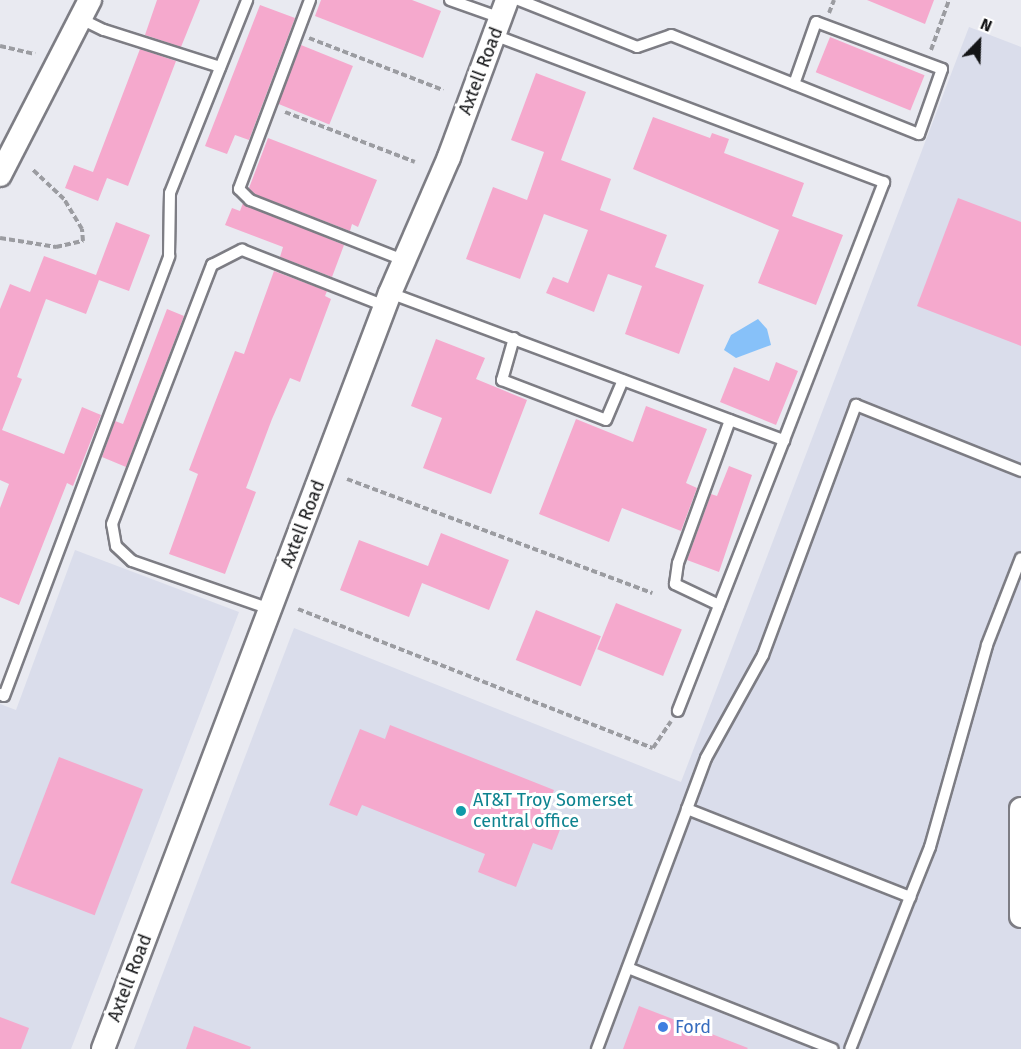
<!DOCTYPE html>
<html>
<head>
<meta charset="utf-8">
<style>
	body { margin:0 }
	#map { position:relative; width:1021px; height:1049px; overflow:hidden; background:#e9eaf1; font-family:"Fira Sans",sans-serif }
	div>[style] { position:absolute }
	.built>* { inset:0; background:#daddeb }
	.water>* { inset:0; background:#87c1f9 }
	.building>* { inset:0; background:#f5a9cd; transform-origin:0 0 }
	.path>* { height:4px; margin-top:-2px; transform-origin:0; background:repeating-linear-gradient(90deg,#9b9ca1 0 6px,transparent 0 9px) }
	.roads { filter:drop-shadow(2px 0 #7d7d84) drop-shadow(-2px 0 #7d7d84) drop-shadow(0 2px #7d7d84) drop-shadow(0 -2px #7d7d84) }
	.service>* { height:10px; margin:-5px; padding:0 5px; transform-origin:5px; border-radius:5px; background:#fff }
	.minor>* { height:22px; margin:-11px; padding:0 11px; transform-origin:11px; border-radius:11px; background:#fff }
	.dots>* { width:16px; height:16px; translate:-50% -50%; box-sizing:border-box; border:3px solid #fff; border-radius:50% }
	span { translate:-50% -50%; white-space:nowrap; text-align:center; line-height:1.15; -webkit-text-stroke:6px #fff; paint-order:stroke }
	.street-label { font-size:18px; color:#131416 }
	.culture-label { font-size:18px; color:#0d838f }
	.left { translate:0 -50%; text-align:left }
	.shop-label { font-size:18px; color:#366cbe }
	.north { position:absolute; left:949px; top:12px; width:60px; height:60px; -webkit-text-stroke:4px #fff; paint-order:stroke; rotate:23deg; font-size:16px; font-weight:700; line-height:24px; text-align:center; color:#131416 }
	.north::after { content:''; display:block; margin:auto; width:21px; height:27px; background:#131416; clip-path:polygon(50% 0,100% 100%,50% 72%,0 100%) }
</style>
</head>
<body>
<div id="map">
	<div class="built">
		<i style="clip-path:polygon(969px 27px,1021px 47px,1021px 1049px,134px 1049px,294px 628px,681px 782px)"></i>
		<i style="clip-path:polygon(75px 550px,239px 612px,71px 1049px,0 1049px,0 704px,16px 710px)"></i>
	</div>
	<div class="water">
		<i style="clip-path:polygon(758px 319px,767px 329px,771px 345px,736px 358px,724px 350px,731px 335px)"></i>
	</div>
	<div class="building">
		<i style="clip-path:polygon(157px 0,200px 0,181px 47px,145px 35px)"></i>
		<i style="clip-path:polygon(321px 0,412px 0,441px 11px,423px 58px,315px 16px)"></i>
		<i style="clip-path:polygon(867px 0,934px 0,925px 24px)"></i>
		<i style="clip-path:polygon(260px 5px,295px 18px,249px 140px,235px 135px,227px 154px,205px 146px)"></i>
		<i style="left:830px;top:37px;width:102px;height:38px;rotate:22deg"></i>
		<i style="left:301px;top:45px;width:56px;height:63px;rotate:22deg"></i>
		<i style="clip-path:polygon(140px 49px,176px 61px,128px 186px,107px 178px,98px 201px,65px 188px,74px 165px,93px 172px)"></i>
		<i style="clip-path:polygon(536px 73px,586px 92px,561px 160px,611px 179px,600px 210px,667px 235px,655px 267px,704px 285px,679px 354px,625px 334px,642px 286px,608px 274px,594px 312px,546px 293px,553px 277px,568px 283px,588px 230px,544px 214px,520px 279px,466px 259px,493px 187px,527px 200px,544px 152px,511px 140px)"></i>
		<i style="clip-path:polygon(653px 117px,710px 138px,712px 133px,729px 139px,724px 153px,804px 183px,792px 216px,843px 235px,816px 305px,758px 283px,779px 230px,633px 169px)"></i>
		<i style="clip-path:polygon(268px 138px,377px 180px,358px 227px,352px 224px,350px 231px,254px 194px,249px 188px)"></i>
		<i style="clip-path:polygon(958px 198px,1021px 222px,1021px 346px,917px 306px)"></i>
		<i style="clip-path:polygon(243px 203px,344px 245px,332px 277px,280px 257px,283px 247px,225px 225px,232px 208px,240px 211px)"></i>
		<i style="clip-path:polygon(116px 222px,150px 235px,129px 291px,99px 280px,86px 314px,46px 299px,17px 377px,22px 379px,2px 430px,64px 454px,82px 407px,101px 415px,73px 486px,67px 483px,19px 605px,0 597px,0 508px,9px 484px,0 480px,0 309px,10px 284px,30px 292px,44px 256px,96px 275px)"></i>
		<i style="clip-path:polygon(274px 271px,327px 291px,325px 296px,331px 299px,300px 382px,290px 378px,272px 419px,246px 488px,256px 492px,225px 574px,169px 554px,198px 474px,189px 470px,205px 428px,235px 351px,244px 354px)"></i>
		<i style="clip-path:polygon(167px 309px,184px 316px,126px 467px,102px 457px,115px 421px,123px 424px)"></i>
		<i style="clip-path:polygon(436px 339px,485px 358px,476px 379px,527px 400px,491px 494px,423px 468px,442px 418px,411px 406px)"></i>
		<i style="clip-path:polygon(776px 362px,798px 371px,776px 425px,720px 402px,734px 367px,769px 381px)"></i>
		<i style="clip-path:polygon(646px 406px,707px 429px,686px 483px,697px 488px,681px 531px,622px 508px,609px 542px,539px 514px,576px 419px,633px 442px)"></i>
		<i style="clip-path:polygon(729px 466px,752px 475px,719px 572px,687px 560px,711px 494px,717px 496px)"></i>
		<i style="clip-path:polygon(441px 533px,509px 560px,489px 610px,422px 583px,409px 617px,340px 590px,359px 540px,428px 566px)"></i>
		<i style="left:616px;top:603px;width:71px;height:50px;rotate:22deg"></i>
		<i style="left:536px;top:610px;width:70px;height:54px;rotate:22deg"></i>
		<i style="clip-path:polygon(390px 725px,554px 790px,543px 819px,561px 827px,552px 850px,533px 843px,516px 887px,478px 872px,485px 854px,362px 805px,357px 816px,329px 805px,360px 729px,385px 739px)"></i>
		<i style="left:59px;top:757px;width:90px;height:135px;rotate:21deg"></i>
		<i style="clip-path:polygon(639px 1006px,748px 1048px,747px 1049px,623px 1049px)"></i>
		<i style="clip-path:polygon(0 1017px,29px 1028px,21px 1049px,0 1049px)"></i>
		<i style="clip-path:polygon(194px 1026px,251px 1047px,250px 1049px,186px 1049px)"></i>
	</div>
	<div class="path">
		<i style="left:829px;top:13px;width:14px;rotate:-69deg"></i>
		<i style="left:309px;top:38px;width:144px;rotate:21.2deg"></i>
		<i style="left:0;top:46px;width:36px;rotate:13deg"></i>
		<i style="left:931px;top:50px;width:53px;rotate:-70.2deg"></i>
		<i style="left:285px;top:112px;width:139px;rotate:21deg"></i>
		<i style="left:0;top:238px;width:57px;rotate:9.1deg"></i>
		<i style="left:56px;top:247px;width:28px;rotate:-13deg"></i>
		<i style="left:83px;top:241px;width:12px;rotate:-95deg"></i>
		<i style="left:82px;top:229px;width:35px;rotate:-121deg"></i>
		<i style="left:64px;top:199px;width:44px;rotate:-136.8deg"></i>
		<i style="left:347px;top:479px;width:326px;rotate:20.5deg"></i>
		<i style="left:298px;top:609px;width:381px;rotate:21.4deg"></i>
		<i style="left:653px;top:748px;width:32px;rotate:-56deg"></i>
	</div>
	<div class="roads">
		<div class="service">
			<i style="left:310px;top:0;width:202px;rotate:110.6deg"></i>
			<i style="left:239px;top:189px;width:16px;rotate:45deg"></i>
			<i style="left:250px;top:200px;width:164px;rotate:21.4deg"></i>
			<i style="left:450px;top:0;width:54px;rotate:19.4deg"></i>
			<i style="left:519px;top:0;width:127px;rotate:21.7deg"></i>
			<i style="left:637px;top:47px;width:36px;rotate:-19deg"></i>
			<i style="left:671px;top:35px;width:267px;rotate:21.8deg"></i>
			<i style="left:919px;top:134px;width:69px;rotate:-70.5deg"></i>
			<i style="left:942px;top:69px;width:134px;rotate:-159.5deg"></i>
			<i style="left:816px;top:22px;width:66px;rotate:109.5deg"></i>
			<i style="left:81px;top:19px;width:25px;rotate:26deg"></i>
			<i style="left:104px;top:30px;width:122px;rotate:17.7deg"></i>
			<i style="left:494px;top:35px;width:417px;rotate:20.7deg"></i>
			<i style="left:884px;top:182px;width:277px;rotate:111.2deg"></i>
			<i style="left:390px;top:293px;width:421px;rotate:20.5deg"></i>
			<i style="left:784px;top:440px;width:291px;rotate:111.4deg"></i>
			<i style="left:514px;top:338px;width:44px;rotate:105.9deg"></i>
			<i style="left:502px;top:380px;width:111px;rotate:21deg"></i>
			<i style="left:606px;top:420px;width:43px;rotate:-67deg"></i>
			<i style="left:719px;top:605px;width:49px;rotate:-154.5deg"></i>
			<i style="left:675px;top:584px;width:21px;rotate:-82deg"></i>
			<i style="left:678px;top:563px;width:152px;rotate:-70deg"></i>
			<i style="left:270px;top:609px;width:146px;rotate:-160.8deg"></i>
			<i style="left:132px;top:561px;width:22px;rotate:-137deg"></i>
			<i style="left:116px;top:546px;width:22px;rotate:-100deg"></i>
			<i style="left:112px;top:524px;width:278px;rotate:-68.9deg"></i>
			<i style="left:212px;top:265px;width:34px;rotate:-27deg"></i>
			<i style="left:242px;top:250px;width:154px;rotate:21.4deg"></i>
			<i style="left:0;top:694px;width:4px;rotate:27deg"></i>
			<i style="left:4px;top:696px;width:470px;rotate:-69.4deg"></i>
			<i style="left:169px;top:256px;width:63px;rotate:-89.1deg"></i>
			<i style="left:170px;top:193px;width:208px;rotate:-68.2deg"></i>
			<i style="left:687px;top:809px;width:54px;rotate:-69.6deg"></i>
			<i style="left:706px;top:758px;width:118px;rotate:-61deg"></i>
			<i style="left:763px;top:655px;width:267px;rotate:-69.6deg"></i>
			<i style="left:856px;top:405px;width:178px;rotate:21.8deg"></i>
			<i style="left:910px;top:897px;width:54px;rotate:-68.2deg"></i>
			<i style="left:930px;top:847px;width:210px;rotate:-74.2deg"></i>
			<i style="left:987px;top:645px;width:93px;rotate:-68.7deg"></i>
			<i style="left:628px;top:968px;width:220px;rotate:21.6deg"></i>
			<i style="left:597px;top:1049px;width:256px;rotate:-69.4deg"></i>
			<i style="left:687px;top:809px;width:240px;rotate:21.5deg"></i>
			<i style="left:910px;top:897px;width:163px;rotate:111.5deg"></i>
		</div>
		<div class="minor">
			<i style="left:0;top:175px;width:197px;rotate:-62.8deg"></i>
			<i style="left:1021px;top:809px;width:107px;rotate:90deg"></i>
			<i style="left:103px;top:1049px;width:809px;rotate:-69.21deg"></i>
			<i style="left:390px;top:293px;width:148px;rotate:-66.5deg"></i>
			<i style="left:449px;top:157px;width:167px;rotate:-69.7deg"></i>
		</div>
	</div>
	<div class="dots">
		<i style="left:461px;top:811px;background:#0f9aa8"></i>
		<i style="left:663px;top:1027px;background:#3f7fe0"></i>
	</div>
	<div class="street-label">
		<span style="left:481px;top:71px;rotate:-69deg">Axtell Road</span>
		<span style="left:303px;top:524px;rotate:-69deg">Axtell Road</span>
		<span style="left:130px;top:978px;rotate:-69deg">Axtell Road</span>
	</div>
	<div class="culture-label">
		<span class="left" style="left:473px;top:811px">AT&amp;T Troy Somerset<br>central office</span>
	</div>
	<div class="shop-label">
		<span class="left" style="left:675px;top:1027px">Ford</span>
	</div>
	<div class="north">N</div>
</div>
</body>
</html>
